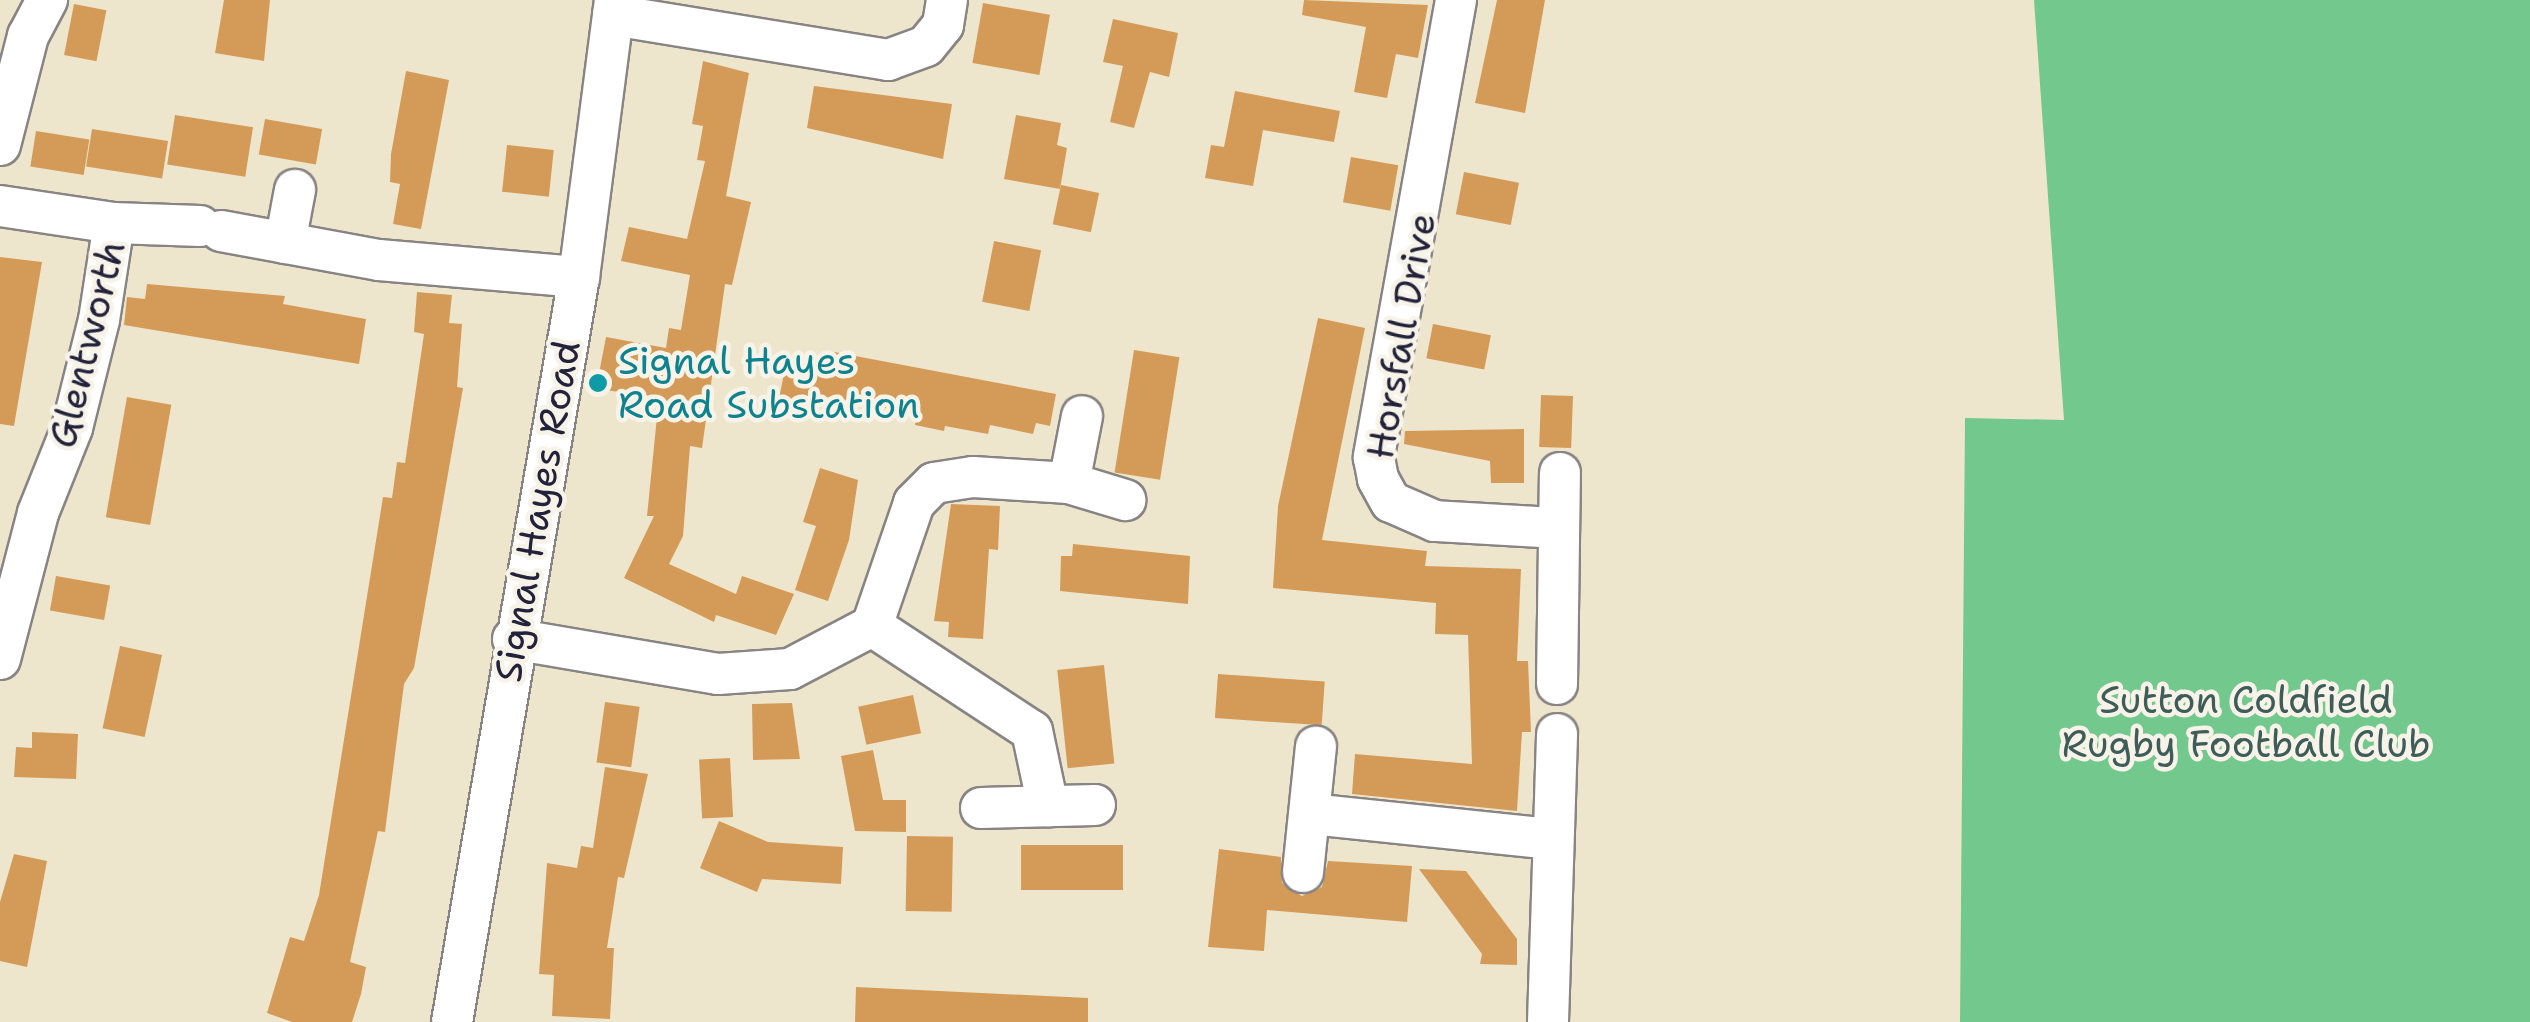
<!DOCTYPE html>
<html>
<head>
<meta charset="utf-8">
<style>
	body { margin:0 }
	#map { position:relative; width:2530px; height:1022px; overflow:hidden; background:#eee6cc; font-family:"Shantell Sans",sans-serif }
	div>[style] { position:absolute }
	.green>* { inset:0; background:#72c88d }
	.building>* { inset:0; background:#d49b58; transform-origin:0 0 }
	.roads { filter:drop-shadow(2px 0 #888484) drop-shadow(-2px 0 #888484) drop-shadow(0 2px #888484) drop-shadow(0 -2px #888484) }
	.minor>* { height:40px; margin:-20px; padding:0 20px; transform-origin:20px; border-radius:20px; background:#fff }
	.dots>* { width:28px; height:28px; translate:-50% -50%; box-sizing:border-box; border:5px solid #f7f3e8; border-radius:50% }
	span { translate:-50% -50%; white-space:nowrap; text-align:center; line-height:1.15; -webkit-text-stroke:9px #f7f3e8; paint-order:stroke }
	.street-label { font-size:38px; color:#22223b }
	.culture-label { font-size:38px; color:#0d838f }
	.left { translate:0 -50%; text-align:left }
	.park-label { font-size:38px; color:#3e5c58 }
</style>
</head>
<body>
<div id="map">
	<div class="green">
		<i style="clip-path:polygon(2034px 0,2530px 0,2530px 1022px,1960px 1022px,1965px 418px,2064px 420px)"></i>
	</div>
	<div class="building">
		<i style="clip-path:polygon(224px 0,270px 0,264px 61px,215px 53px)"></i>
		<i style="clip-path:polygon(1304px 0,1428px 5px,1418px 58px,1396px 54px,1387px 98px,1354px 92px,1366px 27px,1302px 15px)"></i>
		<i style="clip-path:polygon(1497px 0,1545px 0,1525px 113px,1475px 103px)"></i>
		<i style="left:983px;top:3px;width:68px;height:61px;rotate:10deg"></i>
		<i style="left:74px;top:4px;width:33px;height:52px;rotate:11deg"></i>
		<i style="clip-path:polygon(1113px 19px,1178px 33px,1169px 77px,1150px 72px,1134px 128px,1110px 122px,1123px 66px,1103px 62px)"></i>
		<i style="clip-path:polygon(703px 61px,749px 73px,726px 196px,751px 202px,732px 285px,725px 284px,702px 448px,690px 446px,683px 536px,669px 564px,736px 594px,742px 576px,794px 594px,776px 635px,716px 615px,714px 622px,624px 578px,654px 516px,647px 516px,659px 397px,596px 389px,606px 337px,666px 348px,669px 328px,681px 330px,690px 275px,621px 261px,629px 227px,687px 239px,705px 161px,697px 160px,703px 126px,692px 124px)"></i>
		<i style="clip-path:polygon(406px 71px,449px 80px,421px 229px,393px 224px,400px 184px,390px 182px,391px 154px)"></i>
		<i style="clip-path:polygon(814px 86px,952px 104px,943px 159px,807px 128px)"></i>
		<i style="clip-path:polygon(1235px 91px,1340px 111px,1334px 142px,1263px 130px,1253px 186px,1205px 178px,1211px 145px,1224px 147px)"></i>
		<i style="left:175px;top:115px;width:79px;height:50px;rotate:9deg"></i>
		<i style="clip-path:polygon(1016px 115px,1061px 123px,1057px 145px,1067px 148px,1060px 189px,1004px 179px)"></i>
		<i style="left:265px;top:119px;width:58px;height:36px;rotate:10deg"></i>
		<i style="left:92px;top:129px;width:77px;height:38px;rotate:9deg"></i>
		<i style="left:36px;top:131px;width:54px;height:36px;rotate:9deg"></i>
		<i style="left:507px;top:145px;width:47px;height:47px;rotate:6deg"></i>
		<i style="left:1351px;top:157px;width:48px;height:46px;rotate:10deg"></i>
		<i style="left:1464px;top:172px;width:56px;height:43px;rotate:11deg"></i>
		<i style="left:1061px;top:185px;width:39px;height:40px;rotate:12deg"></i>
		<i style="left:994px;top:241px;width:48px;height:62px;rotate:11deg"></i>
		<i style="clip-path:polygon(0 257px,42px 262px,14px 426px,0 424px)"></i>
		<i style="clip-path:polygon(147px 284px,285px 296px,283px 304px,366px 319px,359px 364px,124px 325px,127px 297px,145px 299px)"></i>
		<i style="clip-path:polygon(417px 292px,452px 295px,449px 323px,462px 324px,457px 387px,463px 388px,414px 668px,404px 684px,385px 832px,378px 831px,350px 962px,366px 967px,361px 994px,352px 1022px,292px 1022px,267px 1013px,290px 937px,304px 941px,319px 895px,383px 497px,392px 498px,397px 462px,405px 463px,424px 334px,414px 332px)"></i>
		<i style="clip-path:polygon(1318px 318px,1365px 328px,1322px 540px,1427px 551px,1425px 566px,1521px 569px,1517px 661px,1528px 661px,1531px 732px,1522px 732px,1517px 811px,1352px 794px,1355px 754px,1472px 764px,1468px 635px,1435px 634px,1436px 603px,1273px 588px,1278px 506px)"></i>
		<i style="left:1433px;top:324px;width:59px;height:35px;rotate:11deg"></i>
		<i style="left:1134px;top:350px;width:46px;height:124px;rotate:9deg"></i>
		<i style="clip-path:polygon(829px 351px,1056px 394px,1050px 426px,1036px 423px,1033px 434px,990px 425px,988px 434px,945px 426px,944px 431px,915px 425px,917px 414px,821px 396px,810px 398px,808px 409px,778px 404px,787px 358px,826px 366px)"></i>
		<i style="left:1541px;top:395px;width:32px;height:52px;rotate:2deg"></i>
		<i style="left:127px;top:397px;width:45px;height:122px;rotate:10deg"></i>
		<i style="clip-path:polygon(1524px 429px,1524px 483px,1491px 483px,1490px 461px,1404px 444px,1405px 431px)"></i>
		<i style="clip-path:polygon(820px 468px,858px 480px,849px 540px,828px 601px,795px 590px,816px 526px,803px 522px)"></i>
		<i style="clip-path:polygon(951px 504px,1000px 506px,998px 550px,989px 549px,983px 639px,948px 637px,949px 622px,934px 621px)"></i>
		<i style="clip-path:polygon(1073px 544px,1190px 556px,1188px 604px,1060px 591px,1061px 556px,1072px 556px)"></i>
		<i style="left:56px;top:576px;width:55px;height:35px;rotate:10deg"></i>
		<i style="left:120px;top:646px;width:43px;height:84px;rotate:12deg"></i>
		<i style="left:1104px;top:665px;width:99px;height:47px;rotate:84deg"></i>
		<i style="left:1218px;top:674px;width:107px;height:44px;rotate:4deg"></i>
		<i style="left:913px;top:695px;width:39px;height:56px;rotate:78deg"></i>
		<i style="left:605px;top:702px;width:35px;height:61px;rotate:8deg"></i>
		<i style="clip-path:polygon(792px 703px,800px 759px,753px 760px,752px 704px)"></i>
		<i style="clip-path:polygon(32px 732px,78px 734px,76px 779px,14px 777px,16px 747px,32px 748px)"></i>
		<i style="clip-path:polygon(873px 750px,883px 800px,906px 800px,906px 832px,855px 831px,841px 756px)"></i>
		<i style="left:730px;top:758px;width:59px;height:31px;rotate:87deg"></i>
		<i style="clip-path:polygon(605px 767px,648px 774px,624px 878px,618px 877px,607px 948px,614px 948px,610px 1019px,552px 1016px,554px 975px,539px 974px,547px 863px,577px 868px,581px 846px,593px 848px)"></i>
		<i style="clip-path:polygon(719px 821px,768px 842px,843px 847px,841px 884px,762px 879px,757px 892px,700px 868px)"></i>
		<i style="left:907px;top:836px;width:46px;height:75px;rotate:1deg"></i>
		<i style="left:1021px;top:845px;width:102px;height:45px"></i>
		<i style="clip-path:polygon(1219px 849px,1281px 857px,1282px 883px,1302px 896px,1322px 887px,1328px 861px,1412px 866px,1407px 922px,1267px 910px,1264px 951px,1208px 947px)"></i>
		<i style="clip-path:polygon(14px 854px,47px 861px,27px 967px,0 961px,0 902px)"></i>
		<i style="clip-path:polygon(1419px 869px,1466px 871px,1517px 939px,1517px 965px,1480px 964px,1482px 954px)"></i>
		<i style="clip-path:polygon(856px 987px,1088px 998px,1088px 1022px,855px 1022px)"></i>
	</div>
	<div class="roads">
		<div class="minor">
			<i style="left:1456px;top:0;width:465px;rotate:100.2deg"></i>
			<i style="left:1374px;top:458px;width:21px;rotate:79deg"></i>
			<i style="left:1378px;top:479px;width:26px;rotate:61deg"></i>
			<i style="left:1391px;top:502px;width:48px;rotate:23.4deg"></i>
			<i style="left:1435px;top:521px;width:121px;rotate:3.3deg"></i>
			<i style="left:613px;top:15px;width:279px;rotate:9.3deg"></i>
			<i style="left:888px;top:60px;width:40px;rotate:-20.2deg"></i>
			<i style="left:926px;top:46px;width:27px;rotate:-51deg"></i>
			<i style="left:943px;top:25px;width:25px;rotate:-81deg"></i>
			<i style="left:0;top:145px;width:113px;rotate:-75.6deg"></i>
			<i style="left:28px;top:36px;width:41px;rotate:-62.2deg"></i>
			<i style="left:0;top:206px;width:115px;rotate:8.5deg"></i>
			<i style="left:114px;top:223px;width:86px;rotate:2deg"></i>
			<i style="left:221px;top:231px;width:161px;rotate:10.4deg"></i>
			<i style="left:379px;top:260px;width:201px;rotate:4.9deg"></i>
			<i style="left:285px;top:243px;width:54px;rotate:-79.3deg"></i>
			<i style="left:1069px;top:483px;width:68px;rotate:-79deg"></i>
			<i style="left:872px;top:626px;width:191px;rotate:33.3deg"></i>
			<i style="left:1032px;top:731px;width:77px;rotate:78deg"></i>
			<i style="left:513px;top:639px;width:208px;rotate:9.7deg"></i>
			<i style="left:718px;top:674px;width:72px;rotate:-4deg"></i>
			<i style="left:790px;top:669px;width:93px;rotate:-27.7deg"></i>
			<i style="left:872px;top:626px;width:130px;rotate:-71.1deg"></i>
			<i style="left:914px;top:503px;width:28px;rotate:-45deg"></i>
			<i style="left:934px;top:483px;width:39px;rotate:-9deg"></i>
			<i style="left:973px;top:477px;width:96px;rotate:3.6deg"></i>
			<i style="left:1069px;top:483px;width:59px;rotate:16.9deg"></i>
			<i style="left:0;top:659px;width:151px;rotate:-75.4deg"></i>
			<i style="left:38px;top:513px;width:92px;rotate:-68.2deg"></i>
			<i style="left:72px;top:428px;width:111px;rotate:-76deg"></i>
			<i style="left:99px;top:320px;width:98px;rotate:-81.2deg"></i>
			<i style="left:1557px;top:684px;width:211px;rotate:-89.2deg"></i>
			<i style="left:981px;top:808px;width:114px;rotate:-1.5deg"></i>
			<i style="left:1310px;top:814px;width:243px;rotate:5.9deg"></i>
			<i style="left:1303px;top:872px;width:126px;rotate:-84.1deg"></i>
			<i style="left:452px;top:1022px;width:756px;rotate:-80.33deg"></i>
			<i style="left:579px;top:277px;width:279px;rotate:-82.6deg"></i>
			<i style="left:1548px;top:1022px;width:288px;rotate:-88.2deg"></i>
		</div>
	</div>
	<div class="dots">
		<i style="left:598px;top:383px;background:#0f9aa8"></i>
	</div>
	<div class="street-label">
		<span style="left:1401px;top:336px;rotate:-80deg">Horsfall Drive</span>
		<span style="left:87px;top:344px;rotate:-76deg">Glentworth</span>
		<span style="left:537px;top:511px;rotate:-80deg">Signal Hayes Road</span>
	</div>
	<div class="culture-label">
		<span class="left" style="left:618px;top:383px">Signal Hayes<br>Road Substation</span>
	</div>
	<div class="park-label">
		<span style="left:2246px;top:722px">Sutton Coldfield<br>Rugby Football Club</span>
	</div>
</div>
</body>
</html>
